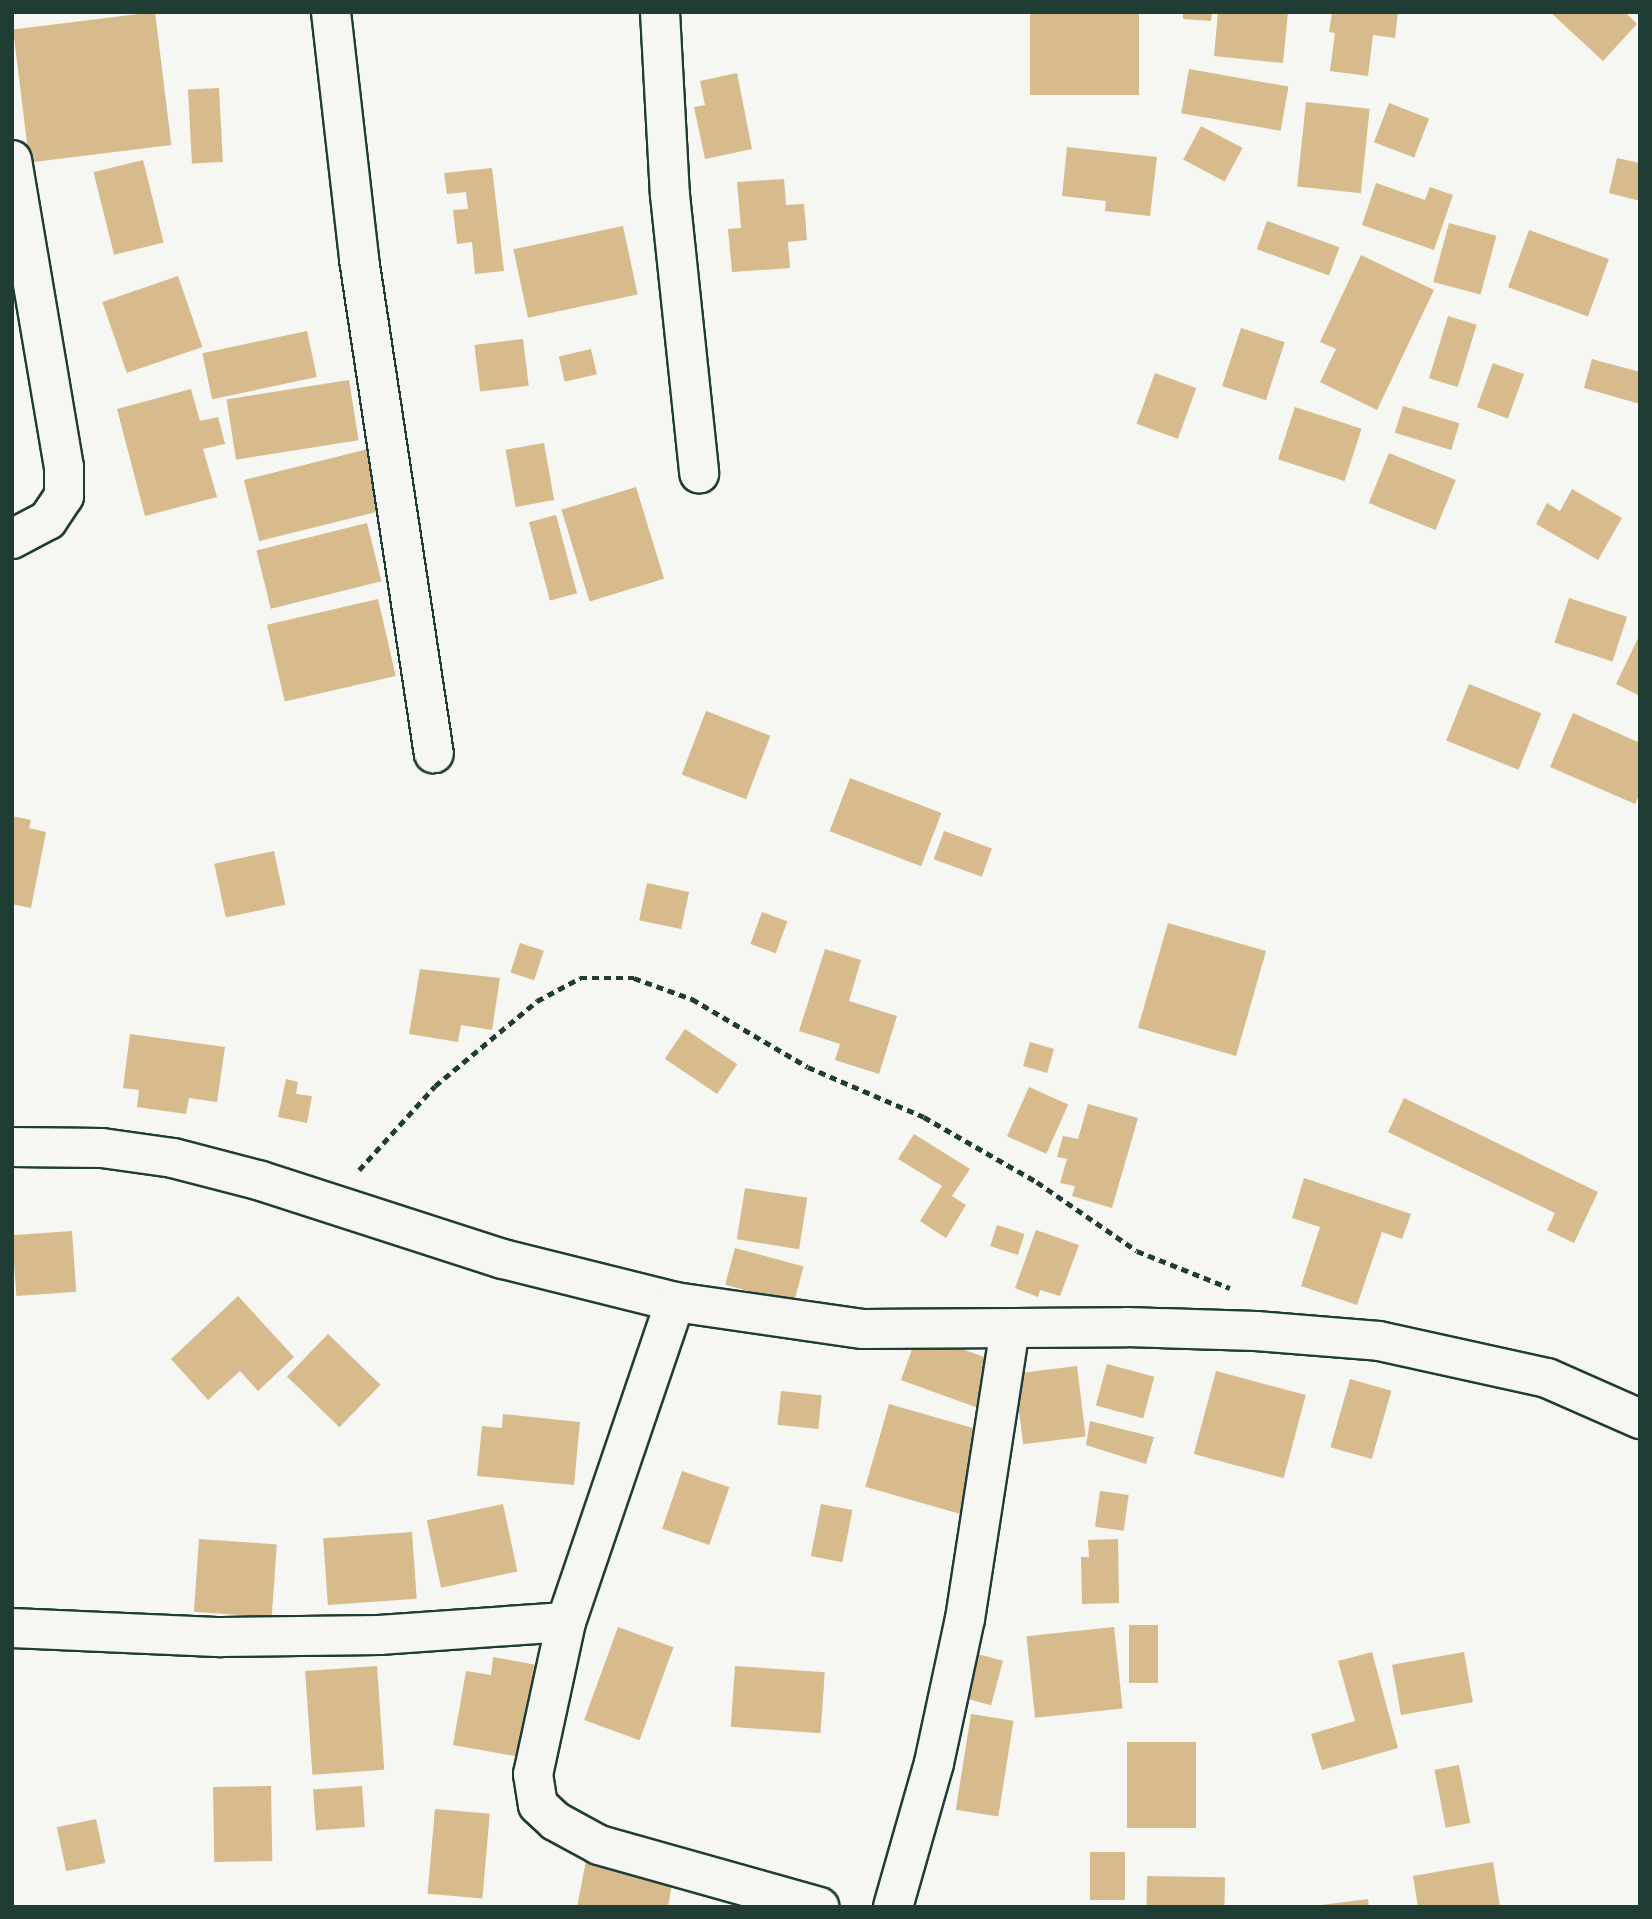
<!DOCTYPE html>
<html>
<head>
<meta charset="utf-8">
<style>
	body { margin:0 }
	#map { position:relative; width:1652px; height:1919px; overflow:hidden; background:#f6f6f2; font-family:Mynerve,sans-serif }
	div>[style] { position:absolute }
	.building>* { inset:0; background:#d7bb8c; transform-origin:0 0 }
	.path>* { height:4.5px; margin-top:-2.25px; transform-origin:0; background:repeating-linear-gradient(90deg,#1f3d34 0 7px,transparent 0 12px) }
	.roads { filter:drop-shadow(2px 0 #1f3d34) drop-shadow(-2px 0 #1f3d34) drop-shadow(0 2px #1f3d34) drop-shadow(0 -2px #1f3d34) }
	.minor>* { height:38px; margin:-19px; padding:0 19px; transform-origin:19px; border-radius:19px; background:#f6f6f2 }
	span { translate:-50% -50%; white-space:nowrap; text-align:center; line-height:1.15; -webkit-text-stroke:7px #f6f6f2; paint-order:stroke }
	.frame { position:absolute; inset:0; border:14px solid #1f3d34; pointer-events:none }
</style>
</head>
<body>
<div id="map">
	<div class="building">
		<i style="left:155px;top:12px;width:134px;height:143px;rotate:83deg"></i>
		<i style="left:1030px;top:12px;width:109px;height:83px"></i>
		<i style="clip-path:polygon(1183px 12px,1212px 12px,1211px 21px,1183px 19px)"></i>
		<i style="clip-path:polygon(1218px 12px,1288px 12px,1283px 63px,1214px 56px)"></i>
		<i style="clip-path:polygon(1332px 12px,1398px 12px,1395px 38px,1373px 35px,1368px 76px,1330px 71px,1335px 33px,1329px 32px)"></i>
		<i style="clip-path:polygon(1550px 12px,1625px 12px,1637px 24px,1603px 61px)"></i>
		<i style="left:1189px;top:69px;width:101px;height:45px;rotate:10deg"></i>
		<i style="clip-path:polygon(737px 73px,752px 149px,705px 159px,694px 107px,705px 105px,700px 81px)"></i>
		<i style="left:219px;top:88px;width:74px;height:31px;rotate:87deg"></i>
		<i style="left:1306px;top:102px;width:64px;height:85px;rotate:6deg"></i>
		<i style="left:1389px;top:103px;width:43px;height:42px;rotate:21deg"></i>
		<i style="left:1201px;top:126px;width:47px;height:38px;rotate:28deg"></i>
		<i style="clip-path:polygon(1067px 147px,1157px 157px,1150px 216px,1105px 211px,1106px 201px,1062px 196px)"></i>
		<i style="clip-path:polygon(1617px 158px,1640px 163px,1640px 201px,1609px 193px)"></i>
		<i style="left:143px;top:160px;width:85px;height:51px;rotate:76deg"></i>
		<i style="clip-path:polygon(492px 168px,504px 271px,475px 274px,472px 242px,457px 244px,453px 210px,468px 209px,466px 192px,447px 194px,444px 173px)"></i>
		<i style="clip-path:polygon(784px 179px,786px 205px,804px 204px,807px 240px,788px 242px,790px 268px,732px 272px,728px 229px,741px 228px,737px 182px)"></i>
		<i style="clip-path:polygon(1376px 183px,1425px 200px,1430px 187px,1453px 195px,1434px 250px,1362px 225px)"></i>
		<i style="left:1267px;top:221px;width:77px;height:30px;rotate:20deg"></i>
		<i style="left:1449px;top:223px;width:49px;height:61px;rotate:15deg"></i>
		<i style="left:623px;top:226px;width:70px;height:112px;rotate:78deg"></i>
		<i style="left:1529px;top:230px;width:85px;height:61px;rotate:20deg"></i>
		<i style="clip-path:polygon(1361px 255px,1434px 290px,1377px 410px,1320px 382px,1336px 349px,1320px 342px)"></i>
		<i style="left:178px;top:276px;width:75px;height:80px;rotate:71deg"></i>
		<i style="left:1448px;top:316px;width:30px;height:65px;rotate:17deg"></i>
		<i style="left:1241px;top:328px;width:46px;height:61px;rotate:18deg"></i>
		<i style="left:307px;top:331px;width:47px;height:107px;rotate:78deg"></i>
		<i style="left:523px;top:339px;width:47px;height:49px;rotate:83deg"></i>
		<i style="left:591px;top:349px;width:26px;height:33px;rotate:77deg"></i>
		<i style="clip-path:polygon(1592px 359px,1640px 372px,1640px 404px,1584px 388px)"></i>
		<i style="left:1493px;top:363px;width:33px;height:47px;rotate:20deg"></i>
		<i style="left:1155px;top:373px;width:44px;height:54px;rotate:20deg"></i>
		<i style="left:349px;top:380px;width:61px;height:124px;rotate:81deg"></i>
		<i style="clip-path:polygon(191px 389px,200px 421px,218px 417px,225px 444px,203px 449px,217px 497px,145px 516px,117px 409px)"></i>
		<i style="left:1403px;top:406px;width:59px;height:28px;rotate:17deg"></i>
		<i style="left:1295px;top:407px;width:70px;height:55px;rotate:18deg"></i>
		<i style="left:544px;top:443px;width:58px;height:39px;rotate:80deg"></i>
		<i style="left:372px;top:448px;width:63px;height:132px;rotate:76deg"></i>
		<i style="left:1389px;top:453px;width:72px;height:54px;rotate:22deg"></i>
		<i style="left:636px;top:487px;width:96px;height:78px;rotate:73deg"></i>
		<i style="clip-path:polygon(1572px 489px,1622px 518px,1598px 560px,1536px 524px,1547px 503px,1560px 511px)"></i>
		<i style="left:556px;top:515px;width:81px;height:28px;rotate:75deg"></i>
		<i style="left:367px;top:523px;width:60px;height:114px;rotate:76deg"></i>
		<i style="left:1569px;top:598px;width:61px;height:47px;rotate:18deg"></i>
		<i style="left:378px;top:599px;width:79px;height:114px;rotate:77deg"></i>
		<i style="clip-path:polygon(1640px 634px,1640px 696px,1616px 684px)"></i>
		<i style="left:1469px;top:684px;width:78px;height:61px;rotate:22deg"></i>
		<i style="left:706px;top:711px;width:69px;height:68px;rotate:21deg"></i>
		<i style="clip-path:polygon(1573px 713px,1640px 743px,1640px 793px,1635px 804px,1550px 767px)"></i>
		<i style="left:850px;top:778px;width:98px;height:57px;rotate:21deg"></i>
		<i style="clip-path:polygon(12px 816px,31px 820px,29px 828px,46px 832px,31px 908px,12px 904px)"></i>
		<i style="left:944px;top:831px;width:51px;height:30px;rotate:20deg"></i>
		<i style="left:274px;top:851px;width:55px;height:61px;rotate:78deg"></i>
		<i style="left:647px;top:883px;width:43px;height:38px;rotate:12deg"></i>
		<i style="left:762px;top:912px;width:27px;height:34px;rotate:20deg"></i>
		<i style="left:1168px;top:923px;width:102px;height:109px;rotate:16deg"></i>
		<i style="left:520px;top:943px;width:25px;height:31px;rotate:18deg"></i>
		<i style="clip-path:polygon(825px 949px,861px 960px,849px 1001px,897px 1016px,879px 1074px,835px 1060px,840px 1044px,799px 1031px)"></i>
		<i style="clip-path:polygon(420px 969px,500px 978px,492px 1030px,461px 1025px,458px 1042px,409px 1034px)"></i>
		<i style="left:685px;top:1029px;width:63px;height:36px;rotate:34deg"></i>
		<i style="clip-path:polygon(130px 1034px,225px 1047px,217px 1102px,189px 1098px,186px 1114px,137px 1107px,139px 1090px,123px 1088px)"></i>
		<i style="left:1030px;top:1042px;width:25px;height:25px;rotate:16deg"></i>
		<i style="clip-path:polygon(286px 1079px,298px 1082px,296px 1094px,312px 1096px,307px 1123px,278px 1117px)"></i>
		<i style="left:1029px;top:1087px;width:43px;height:54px;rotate:24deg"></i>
		<i style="clip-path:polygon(1404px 1098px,1598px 1192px,1574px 1243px,1547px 1230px,1555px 1213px,1388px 1132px)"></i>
		<i style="clip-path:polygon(1088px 1104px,1138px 1118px,1112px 1208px,1072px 1196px,1075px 1186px,1060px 1183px,1067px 1159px,1057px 1157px,1063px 1136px,1078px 1139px)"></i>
		<i style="clip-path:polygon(914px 1134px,970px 1169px,952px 1196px,966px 1205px,946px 1238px,920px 1221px,942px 1186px,898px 1159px)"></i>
		<i style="clip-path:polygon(1304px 1178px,1411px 1214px,1402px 1239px,1382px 1232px,1357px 1305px,1301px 1286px,1320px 1227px,1292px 1218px)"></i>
		<i style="left:745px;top:1188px;width:63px;height:52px;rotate:9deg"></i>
		<i style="left:997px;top:1225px;width:29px;height:22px;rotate:18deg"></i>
		<i style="clip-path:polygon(1036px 1230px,1079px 1245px,1060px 1296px,1040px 1290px,1038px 1297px,1015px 1288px)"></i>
		<i style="left:72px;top:1231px;width:61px;height:60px;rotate:86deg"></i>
		<i style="left:735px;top:1248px;width:71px;height:38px;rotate:15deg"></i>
		<i style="clip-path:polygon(238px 1296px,294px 1357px,258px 1391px,240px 1371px,208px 1400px,171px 1359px)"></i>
		<i style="left:918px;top:1333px;width:80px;height:50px;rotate:20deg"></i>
		<i style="left:328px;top:1334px;width:73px;height:59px;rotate:44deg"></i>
		<i style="left:1107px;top:1364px;width:49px;height:43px;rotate:15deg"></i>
		<i style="left:1077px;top:1366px;width:71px;height:63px;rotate:83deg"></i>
		<i style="left:1216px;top:1371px;width:93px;height:86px;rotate:15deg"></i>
		<i style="left:1350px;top:1379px;width:43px;height:71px;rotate:16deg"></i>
		<i style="left:781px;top:1391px;width:41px;height:34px;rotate:6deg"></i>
		<i style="left:889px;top:1404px;width:99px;height:86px;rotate:16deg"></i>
		<i style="clip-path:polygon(503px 1414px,580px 1422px,574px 1485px,477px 1476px,482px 1426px,502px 1428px)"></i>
		<i style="clip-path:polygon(1090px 1421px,1154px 1437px,1146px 1464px,1086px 1445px)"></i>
		<i style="left:682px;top:1471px;width:50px;height:61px;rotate:19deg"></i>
		<i style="left:1100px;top:1491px;width:29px;height:36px;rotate:8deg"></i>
		<i style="left:503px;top:1504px;width:69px;height:78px;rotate:78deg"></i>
		<i style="left:821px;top:1504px;width:32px;height:53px;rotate:11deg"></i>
		<i style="left:412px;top:1532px;width:67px;height:89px;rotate:86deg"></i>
		<i style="left:199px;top:1539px;width:78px;height:73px;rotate:4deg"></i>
		<i style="clip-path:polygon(1118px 1539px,1119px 1603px,1082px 1604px,1081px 1557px,1089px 1557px,1088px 1540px)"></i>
		<i style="left:1129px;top:1625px;width:29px;height:58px"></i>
		<i style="left:618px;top:1627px;width:59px;height:99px;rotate:20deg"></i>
		<i style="left:1114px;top:1627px;width:82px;height:88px;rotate:84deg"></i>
		<i style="clip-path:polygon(1372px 1652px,1398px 1748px,1322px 1770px,1311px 1734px,1355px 1721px,1338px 1661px)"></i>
		<i style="left:1464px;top:1652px;width:51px;height:73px;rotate:80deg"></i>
		<i style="left:974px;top:1653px;width:30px;height:46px;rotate:15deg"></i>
		<i style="clip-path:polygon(493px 1657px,537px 1665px,520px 1757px,453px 1745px,466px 1671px,491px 1675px)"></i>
		<i style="left:377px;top:1666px;width:104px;height:72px;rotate:86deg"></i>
		<i style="left:735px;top:1666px;width:90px;height:61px;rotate:4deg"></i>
		<i style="left:971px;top:1714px;width:43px;height:97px;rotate:9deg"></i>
		<i style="left:1127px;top:1742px;width:69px;height:86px"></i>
		<i style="left:1459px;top:1765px;width:59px;height:25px;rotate:79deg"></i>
		<i style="left:271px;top:1786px;width:75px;height:58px;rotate:89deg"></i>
		<i style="left:362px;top:1786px;width:41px;height:49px;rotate:86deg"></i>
		<i style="left:435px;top:1809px;width:55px;height:85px;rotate:5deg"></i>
		<i style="left:96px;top:1819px;width:45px;height:40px;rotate:78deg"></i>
		<i style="left:1090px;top:1852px;width:35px;height:48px"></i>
		<i style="clip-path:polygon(586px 1861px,673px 1878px,668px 1907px,577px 1907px)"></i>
		<i style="clip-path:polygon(1493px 1862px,1500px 1907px,1418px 1907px,1413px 1876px)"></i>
		<i style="left:1147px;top:1876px;width:78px;height:31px;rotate:1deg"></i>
		<i style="clip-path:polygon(1368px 1899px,1369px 1907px,1321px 1907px,1321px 1905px)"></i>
	</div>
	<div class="path">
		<i style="left:359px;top:1170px;width:113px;rotate:-47.9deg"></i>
		<i style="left:435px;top:1086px;width:133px;rotate:-39.8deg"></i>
		<i style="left:537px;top:1001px;width:49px;rotate:-28.1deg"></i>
		<i style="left:580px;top:978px;width:54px"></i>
		<i style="left:634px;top:978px;width:62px;rotate:19.9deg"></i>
		<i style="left:692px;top:999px;width:134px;rotate:30.4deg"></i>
		<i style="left:808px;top:1067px;width:126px;rotate:23.3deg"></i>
		<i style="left:924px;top:1117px;width:130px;rotate:29.9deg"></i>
		<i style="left:1037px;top:1182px;width:121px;rotate:34.6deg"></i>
		<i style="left:1137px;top:1251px;width:100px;rotate:21.7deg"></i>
	</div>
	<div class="roads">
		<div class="minor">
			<i style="left:331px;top:12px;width:249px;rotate:83.5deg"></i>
			<i style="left:359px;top:259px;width:500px;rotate:81.4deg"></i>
			<i style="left:660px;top:12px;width:183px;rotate:86.9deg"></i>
			<i style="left:670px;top:195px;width:280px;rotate:84deg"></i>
			<i style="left:12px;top:160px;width:311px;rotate:80.4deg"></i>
			<i style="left:64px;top:467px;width:29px;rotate:90deg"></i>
			<i style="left:64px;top:496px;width:29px;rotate:124deg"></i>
			<i style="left:48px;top:520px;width:41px;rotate:152.2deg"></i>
			<i style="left:12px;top:1147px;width:90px;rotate:0.6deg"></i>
			<i style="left:102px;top:1148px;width:72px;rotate:8deg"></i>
			<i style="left:173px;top:1158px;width:91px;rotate:14.6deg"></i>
			<i style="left:261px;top:1181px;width:254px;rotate:17.9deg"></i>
			<i style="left:503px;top:1259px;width:177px;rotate:14deg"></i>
			<i style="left:675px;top:1302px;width:190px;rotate:8.2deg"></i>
			<i style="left:863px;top:1329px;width:264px;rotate:-0.4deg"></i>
			<i style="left:1127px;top:1327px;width:129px;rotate:1.8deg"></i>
			<i style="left:1256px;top:1331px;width:123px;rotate:4.6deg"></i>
			<i style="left:1379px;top:1341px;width:172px;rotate:12.4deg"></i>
			<i style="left:1547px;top:1378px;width:102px;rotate:23.8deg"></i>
			<i style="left:675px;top:1302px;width:338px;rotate:108.8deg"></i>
			<i style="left:566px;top:1622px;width:156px;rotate:102.2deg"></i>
			<i style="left:533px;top:1774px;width:31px;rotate:81deg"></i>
			<i style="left:538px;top:1805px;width:23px;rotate:43deg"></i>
			<i style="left:555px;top:1821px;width:50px;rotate:28.6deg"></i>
			<i style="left:599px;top:1845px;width:229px;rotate:15.7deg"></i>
			<i style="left:12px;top:1628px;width:210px;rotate:2.5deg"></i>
			<i style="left:222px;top:1637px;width:157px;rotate:-0.7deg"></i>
			<i style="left:379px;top:1635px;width:187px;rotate:-4deg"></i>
			<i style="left:893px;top:1907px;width:150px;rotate:-74.1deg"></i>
			<i style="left:934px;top:1763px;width:147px;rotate:-77.9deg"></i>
			<i style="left:965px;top:1619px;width:293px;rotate:-81.2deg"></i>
		</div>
	</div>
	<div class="frame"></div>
</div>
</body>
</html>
